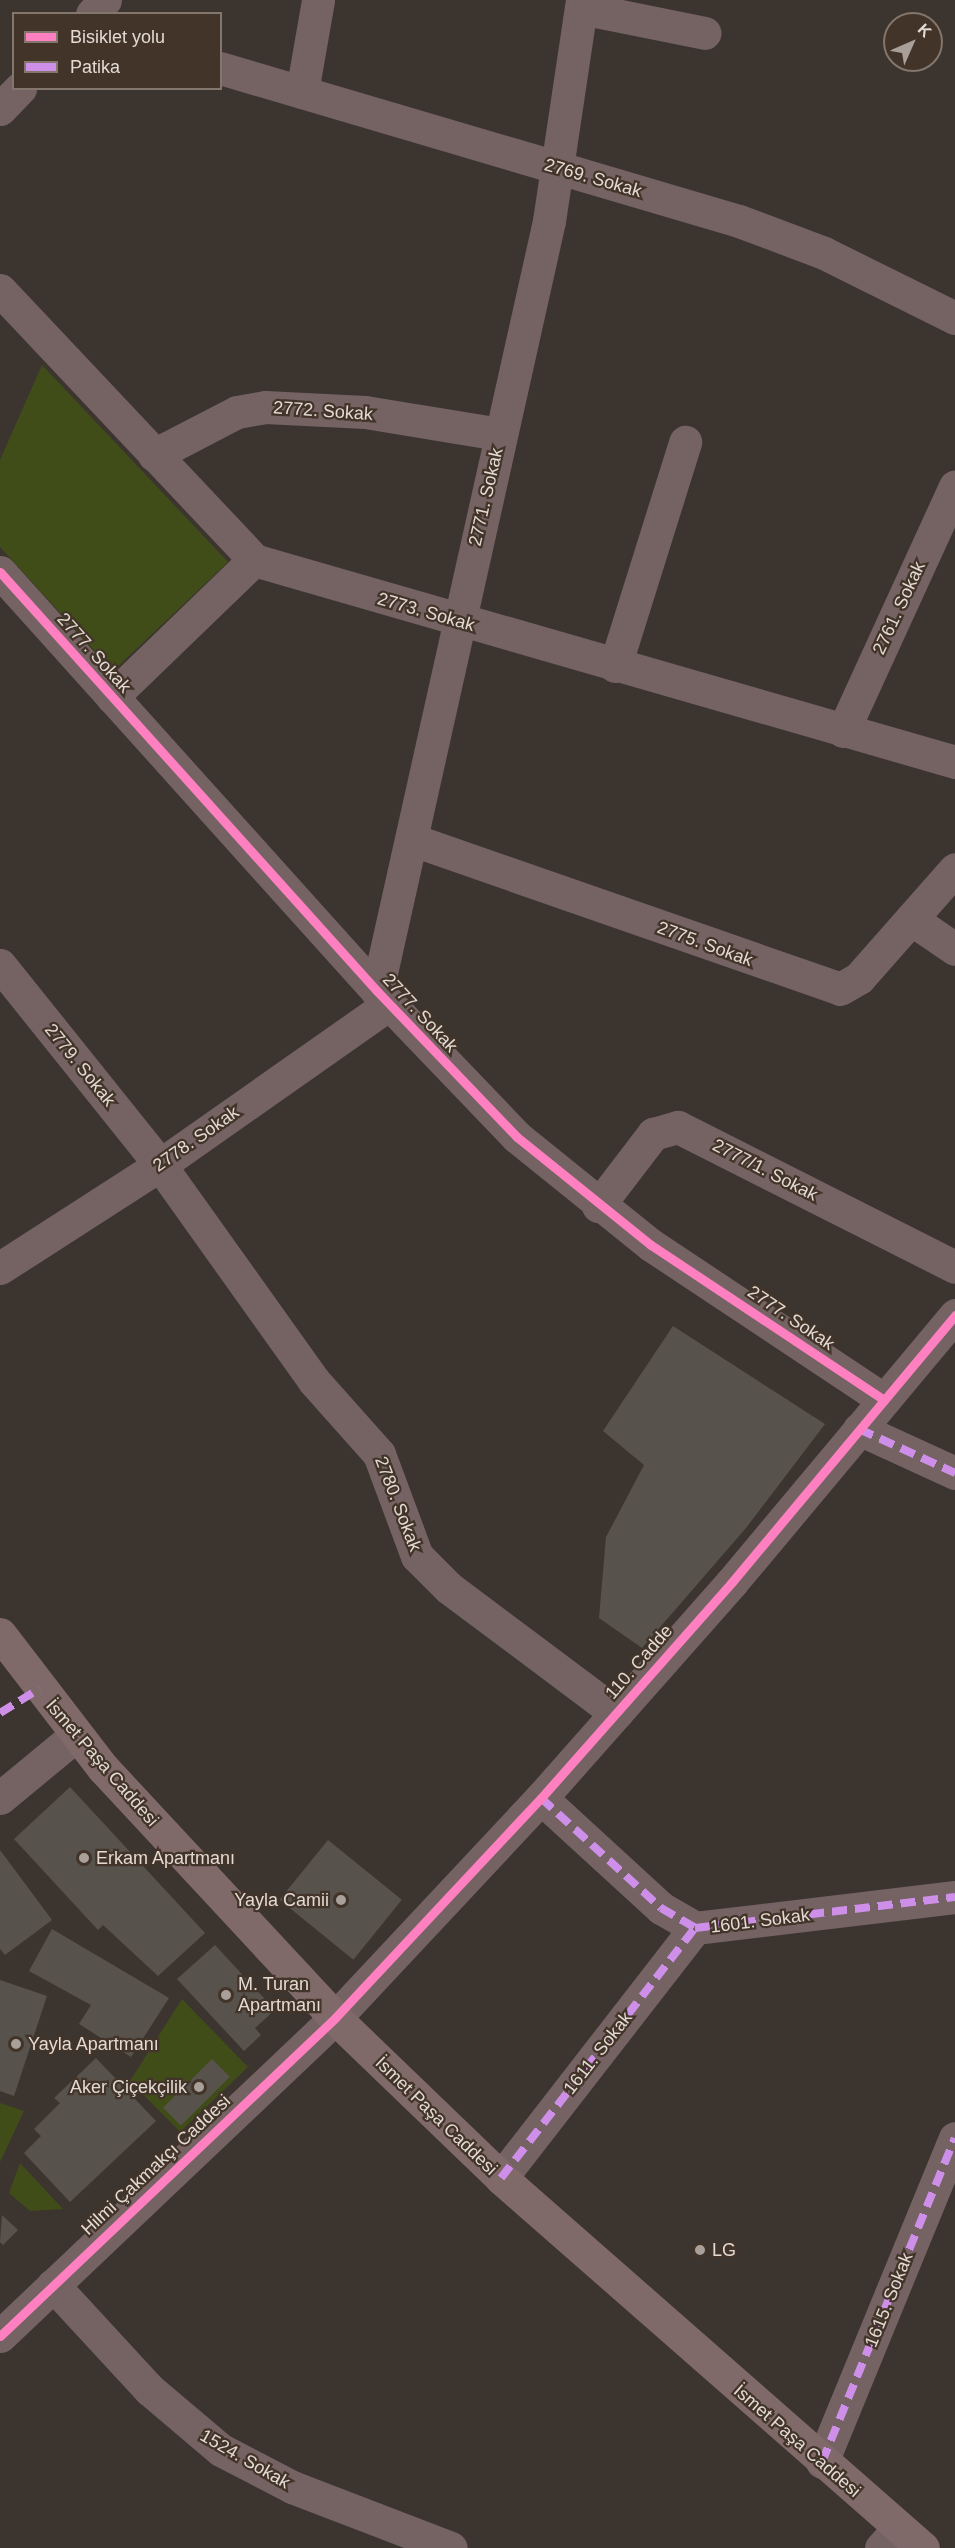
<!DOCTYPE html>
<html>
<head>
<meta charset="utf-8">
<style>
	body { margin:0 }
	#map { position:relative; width:955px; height:2548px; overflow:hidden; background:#3c352f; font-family:Arial,sans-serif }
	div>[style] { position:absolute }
	.green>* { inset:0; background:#414d19 }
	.building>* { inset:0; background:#58524d; transform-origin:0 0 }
	.minor>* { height:33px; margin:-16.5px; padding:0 16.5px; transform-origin:16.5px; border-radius:16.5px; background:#756263 }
	.major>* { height:33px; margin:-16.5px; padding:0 16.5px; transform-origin:16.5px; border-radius:16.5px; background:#806969 }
	.quiet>* { height:8px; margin-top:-4px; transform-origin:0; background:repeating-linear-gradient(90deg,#ce8fe9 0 15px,transparent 0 23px) }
	.cycleway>* { height:9px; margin:-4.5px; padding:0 4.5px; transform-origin:4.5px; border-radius:4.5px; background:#ff80c0 }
	.dots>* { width:16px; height:16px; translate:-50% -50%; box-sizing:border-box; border:3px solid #423429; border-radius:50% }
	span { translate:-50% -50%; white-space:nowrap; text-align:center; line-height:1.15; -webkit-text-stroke:4.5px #423429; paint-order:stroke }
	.street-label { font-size:18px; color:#e3dad3 }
	.poi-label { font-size:18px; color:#e3dad3 }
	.left { translate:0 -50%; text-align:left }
	.right { translate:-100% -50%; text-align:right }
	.legend { position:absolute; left:12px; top:12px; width:210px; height:78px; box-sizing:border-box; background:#423429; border:2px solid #82766d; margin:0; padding:8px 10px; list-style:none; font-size:18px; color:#e3dad3 }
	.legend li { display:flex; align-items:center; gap:12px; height:30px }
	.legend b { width:30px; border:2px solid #82766d }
	.north { position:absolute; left:883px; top:12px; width:60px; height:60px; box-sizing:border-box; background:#423429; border:2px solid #82766d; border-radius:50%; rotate:45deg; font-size:16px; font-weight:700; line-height:24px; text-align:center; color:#e3dad3 }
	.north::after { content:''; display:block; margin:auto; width:21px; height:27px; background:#a9a09a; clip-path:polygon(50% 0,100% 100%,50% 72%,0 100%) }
</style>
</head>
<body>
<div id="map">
	<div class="green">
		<i style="clip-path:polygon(42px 365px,228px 562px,113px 671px,0 547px,0 460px)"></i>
		<i style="clip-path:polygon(182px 1999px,248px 2067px,180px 2132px,130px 2081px)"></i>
		<i style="clip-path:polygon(0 2103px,24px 2111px,0 2162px)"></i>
		<i style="clip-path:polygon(20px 2163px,63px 2209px,30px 2211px,9px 2193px)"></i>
	</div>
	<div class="building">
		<i style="clip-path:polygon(673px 1326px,825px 1424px,746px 1528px,642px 1648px,599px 1618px,606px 1537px,644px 1465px,603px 1431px)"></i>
		<i style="clip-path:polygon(70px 1787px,205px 1933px,158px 1976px,103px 1925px,98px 1930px,14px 1839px)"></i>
		<i style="left:328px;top:1840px;width:95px;height:77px;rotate:39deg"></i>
		<i style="clip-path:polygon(0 1850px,52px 1920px,5px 1955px,0 1949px)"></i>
		<i style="clip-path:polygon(52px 1929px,169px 1998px,131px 2057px,79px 2024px,91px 2005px,29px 1971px)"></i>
		<i style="clip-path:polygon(215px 1945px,275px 2010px,255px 2028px,261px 2035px,244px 2051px,177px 1979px)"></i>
		<i style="clip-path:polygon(0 1980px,47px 1996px,14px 2096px,0 2091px)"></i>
		<i style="clip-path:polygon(96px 2058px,156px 2121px,70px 2202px,24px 2153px,41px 2136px,34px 2129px,60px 2103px,54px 2098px)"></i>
		<i style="left:212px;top:2059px;width:25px;height:69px;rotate:45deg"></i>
		<i style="clip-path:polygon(2px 2215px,18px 2230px,3px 2245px,0 2242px)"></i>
	</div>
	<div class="minor">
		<i style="left:581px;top:8px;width:126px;rotate:11.4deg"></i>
		<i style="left:92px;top:14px;width:19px;rotate:-47deg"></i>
		<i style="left:220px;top:68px;width:541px;rotate:16.43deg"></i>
		<i style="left:739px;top:221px;width:91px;rotate:20.6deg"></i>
		<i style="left:824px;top:253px;width:146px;rotate:26.4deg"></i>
		<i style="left:302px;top:92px;width:93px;rotate:-80.1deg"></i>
		<i style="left:0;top:109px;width:29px;rotate:-46deg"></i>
		<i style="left:0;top:290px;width:371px;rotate:46.7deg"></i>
		<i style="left:254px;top:560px;width:730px;rotate:16.07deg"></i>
		<i style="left:154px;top:455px;width:93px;rotate:-27.4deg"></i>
		<i style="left:237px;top:412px;width:28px;rotate:-10deg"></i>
		<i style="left:265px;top:407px;width:100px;rotate:2.9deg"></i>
		<i style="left:365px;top:412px;width:137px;rotate:9.3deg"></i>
		<i style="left:0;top:572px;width:564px;rotate:48.02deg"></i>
		<i style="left:377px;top:991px;width:202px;rotate:46.2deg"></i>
		<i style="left:517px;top:1137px;width:172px;rotate:38.9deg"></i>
		<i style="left:651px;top:1245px;width:280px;rotate:33.6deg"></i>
		<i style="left:615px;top:666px;width:235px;rotate:-72.6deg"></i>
		<i style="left:112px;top:697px;width:197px;rotate:-44deg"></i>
		<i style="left:843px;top:731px;width:269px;rotate:-65.4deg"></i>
		<i style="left:413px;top:840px;width:452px;rotate:19.2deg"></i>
		<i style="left:840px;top:989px;width:22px;rotate:-30deg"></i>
		<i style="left:859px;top:978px;width:145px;rotate:-48.6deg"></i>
		<i style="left:911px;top:919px;width:53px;rotate:34.3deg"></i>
		<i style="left:0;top:965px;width:256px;rotate:51.3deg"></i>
		<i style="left:160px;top:1165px;width:265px;rotate:54.5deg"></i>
		<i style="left:314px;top:1381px;width:98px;rotate:48.3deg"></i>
		<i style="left:379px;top:1454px;width:109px;rotate:69.6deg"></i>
		<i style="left:417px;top:1556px;width:45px;rotate:45deg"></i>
		<i style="left:449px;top:1588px;width:209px;rotate:36.8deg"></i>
		<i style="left:377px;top:991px;width:789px;rotate:-77.41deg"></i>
		<i style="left:549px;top:221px;width:223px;rotate:-81.5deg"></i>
		<i style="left:598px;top:1206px;width:91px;rotate:-52.6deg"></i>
		<i style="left:653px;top:1134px;width:26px;rotate:-16deg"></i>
		<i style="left:678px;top:1127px;width:310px;rotate:26.8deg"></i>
		<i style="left:0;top:1268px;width:190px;rotate:-32.8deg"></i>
		<i style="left:160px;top:1165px;width:280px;rotate:-35.1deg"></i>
		<i style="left:859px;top:1429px;width:106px;rotate:24.6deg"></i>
		<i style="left:0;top:1798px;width:97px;rotate:-39.6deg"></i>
		<i style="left:541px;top:1798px;width:163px;rotate:42.5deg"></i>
		<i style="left:661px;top:1908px;width:39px;rotate:30deg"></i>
		<i style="left:695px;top:1928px;width:262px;rotate:-6.8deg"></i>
		<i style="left:501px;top:2178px;width:316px;rotate:-52.2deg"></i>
		<i style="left:53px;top:2285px;width:143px;rotate:47.3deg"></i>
		<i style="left:150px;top:2390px;width:93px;rotate:40.2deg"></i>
		<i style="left:221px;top:2450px;width:80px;rotate:27.5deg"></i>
		<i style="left:292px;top:2487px;width:170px;rotate:21deg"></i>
		<i style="left:0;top:2336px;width:462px;rotate:-43.5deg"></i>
		<i style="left:335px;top:2018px;width:301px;rotate:-46.9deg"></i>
		<i style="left:541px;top:1798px;width:288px;rotate:-48.5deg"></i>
		<i style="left:732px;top:1582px;width:348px;rotate:-50.1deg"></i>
		<i style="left:822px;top:2462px;width:350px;rotate:-67.7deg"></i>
		<i style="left:881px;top:2548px;width:27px;rotate:-48deg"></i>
	</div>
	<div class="major">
		<i style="left:0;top:1634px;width:169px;rotate:52.5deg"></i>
		<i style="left:103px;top:1768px;width:341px;rotate:47.1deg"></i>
		<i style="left:335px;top:2018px;width:231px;rotate:43.9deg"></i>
		<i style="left:501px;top:2178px;width:561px;rotate:41.24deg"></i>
	</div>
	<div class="quiet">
		<i style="left:859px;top:1429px;width:106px;rotate:24.6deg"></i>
		<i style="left:0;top:1713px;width:46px;rotate:-31.6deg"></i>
		<i style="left:541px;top:1798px;width:163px;rotate:42.5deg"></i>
		<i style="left:661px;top:1908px;width:39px;rotate:30deg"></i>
		<i style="left:695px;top:1928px;width:262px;rotate:-6.8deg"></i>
		<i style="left:501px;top:2178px;width:316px;rotate:-52.2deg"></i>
		<i style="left:822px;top:2462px;width:350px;rotate:-67.7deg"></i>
	</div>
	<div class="cycleway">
		<i style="left:0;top:572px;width:564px;rotate:48.02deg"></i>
		<i style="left:377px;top:991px;width:202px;rotate:46.2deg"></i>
		<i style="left:517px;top:1137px;width:172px;rotate:38.9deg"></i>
		<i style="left:651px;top:1245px;width:280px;rotate:33.6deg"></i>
		<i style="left:0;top:2336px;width:462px;rotate:-43.5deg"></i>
		<i style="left:335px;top:2018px;width:301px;rotate:-46.9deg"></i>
		<i style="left:541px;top:1798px;width:288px;rotate:-48.5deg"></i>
		<i style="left:732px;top:1582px;width:348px;rotate:-50.1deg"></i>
	</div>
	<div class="dots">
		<i style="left:84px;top:1858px;background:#a9a09a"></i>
		<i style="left:341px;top:1900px;background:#a9a09a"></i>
		<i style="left:226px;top:1995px;background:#a9a09a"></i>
		<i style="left:16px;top:2044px;background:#a9a09a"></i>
		<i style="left:199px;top:2087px;background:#a9a09a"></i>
		<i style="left:700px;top:2250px;background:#a9a09a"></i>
	</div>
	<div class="street-label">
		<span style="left:593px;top:178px;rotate:16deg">2769. Sokak</span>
		<span style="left:323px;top:411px;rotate:4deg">2772. Sokak</span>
		<span style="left:486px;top:497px;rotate:-77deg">2771. Sokak</span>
		<span style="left:899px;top:608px;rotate:-65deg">2761. Sokak</span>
		<span style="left:426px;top:612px;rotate:16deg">2773. Sokak</span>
		<span style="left:94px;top:653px;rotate:48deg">2777. Sokak</span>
		<span style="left:705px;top:944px;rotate:20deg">2775. Sokak</span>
		<span style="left:420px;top:1013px;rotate:47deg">2777. Sokak</span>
		<span style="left:80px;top:1065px;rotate:51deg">2779. Sokak</span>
		<span style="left:196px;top:1139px;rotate:-35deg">2778. Sokak</span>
		<span style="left:765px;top:1170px;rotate:27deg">2777/1. Sokak</span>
		<span style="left:791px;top:1318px;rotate:34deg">2777. Sokak</span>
		<span style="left:398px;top:1504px;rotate:69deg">2780. Sokak</span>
		<span style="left:639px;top:1662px;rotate:-49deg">110. Cadde</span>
		<span style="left:102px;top:1763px;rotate:49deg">İsmet Paşa Caddesi</span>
		<span style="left:760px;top:1921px;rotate:-7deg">1601. Sokak</span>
		<span style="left:598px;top:2053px;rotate:-52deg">1611. Sokak</span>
		<span style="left:436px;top:2116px;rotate:44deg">İsmet Paşa Caddesi</span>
		<span style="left:156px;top:2165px;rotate:-43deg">Hilmi Çakmakçı Caddesi</span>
		<span style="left:889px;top:2300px;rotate:-68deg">1615. Sokak</span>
		<span style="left:797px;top:2441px;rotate:41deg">İsmet Paşa Caddesi</span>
		<span style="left:245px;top:2459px;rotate:30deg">1524. Sokak</span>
	</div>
	<div class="poi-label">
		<span class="left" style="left:96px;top:1858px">Erkam Apartmanı</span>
		<span class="right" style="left:329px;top:1900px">Yayla Camii</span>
		<span class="left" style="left:238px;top:1995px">M. Turan<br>Apartmanı</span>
		<span class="left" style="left:28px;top:2044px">Yayla Apartmanı</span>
		<span class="right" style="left:187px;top:2087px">Aker Çiçekçilik</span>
		<span class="left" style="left:712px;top:2250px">LG</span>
	</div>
	<ul class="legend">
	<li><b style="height:8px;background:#ff80c0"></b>Bisiklet yolu</li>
	<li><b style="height:8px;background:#ce8fe9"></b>Patika</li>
	</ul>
	<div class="north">K</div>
</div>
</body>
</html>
